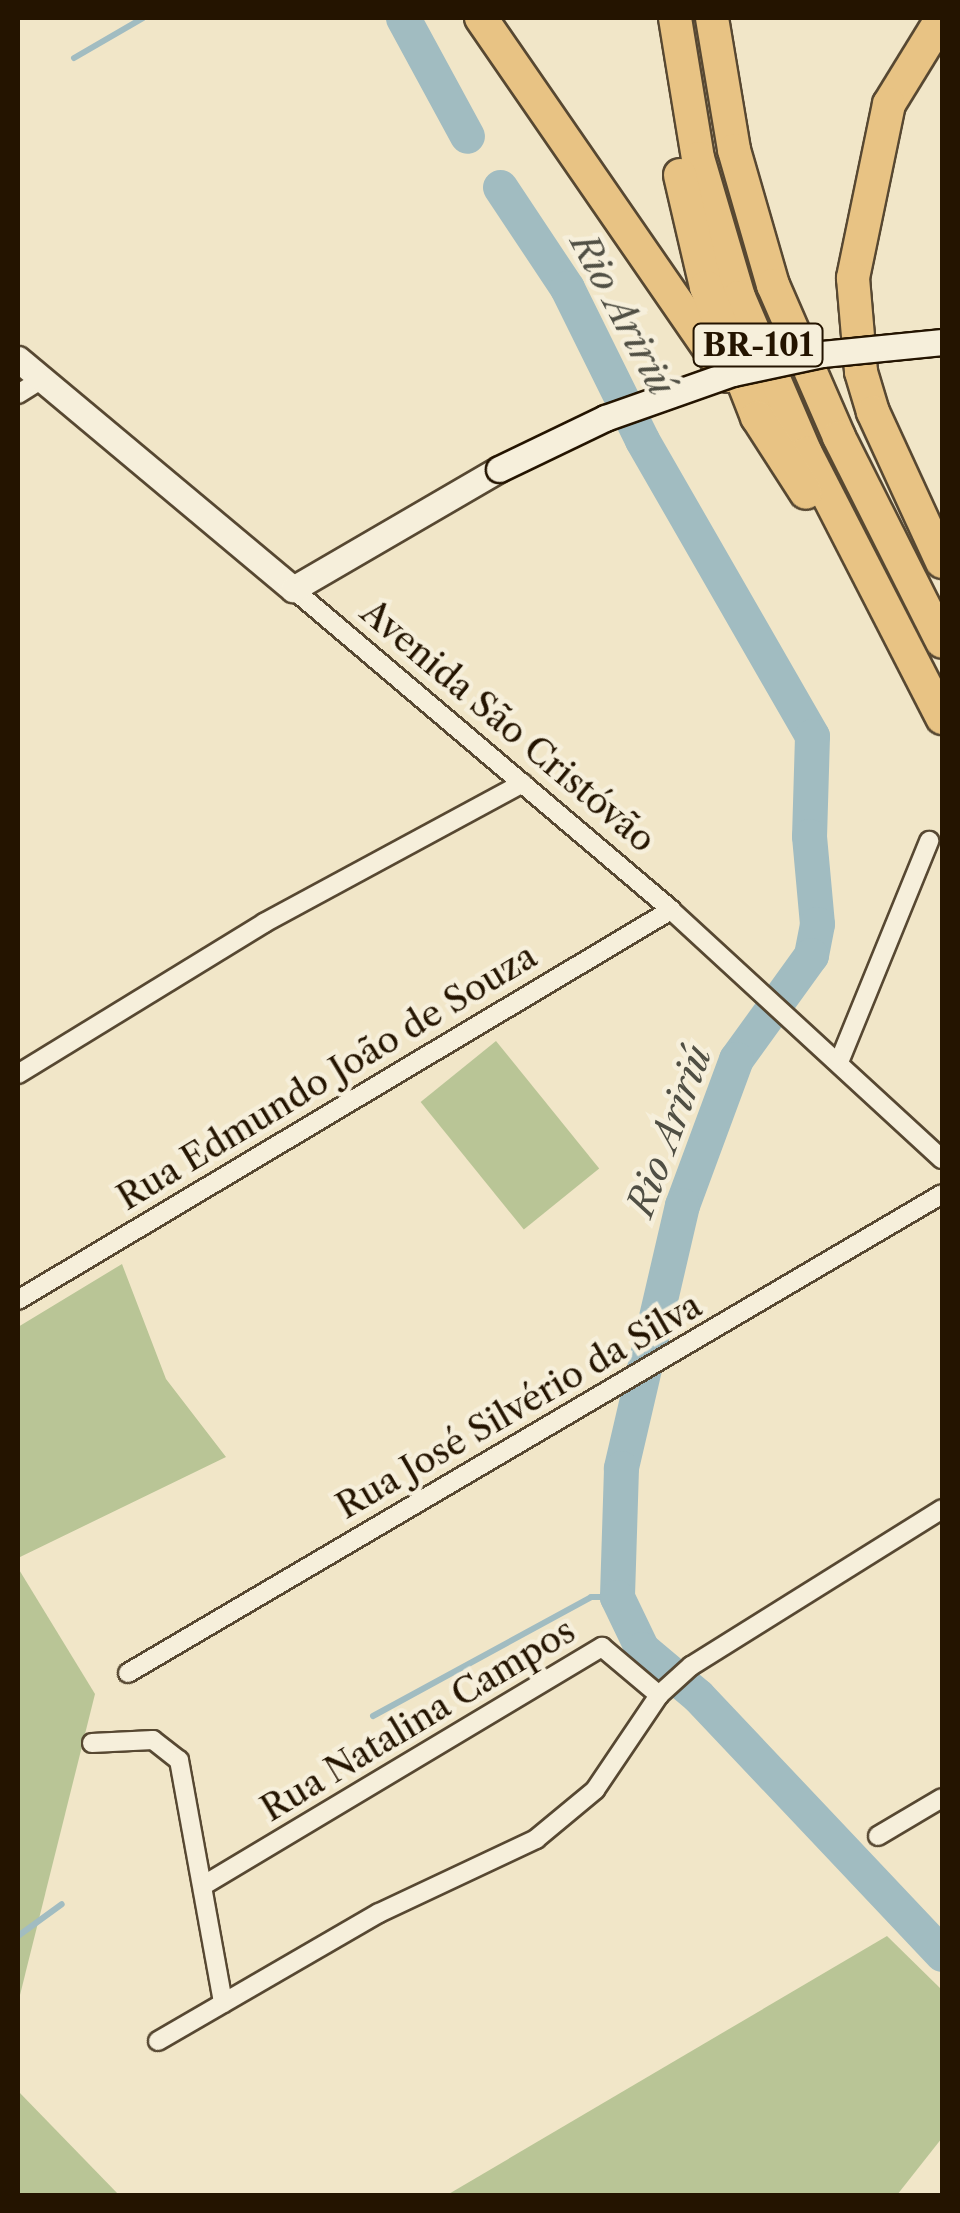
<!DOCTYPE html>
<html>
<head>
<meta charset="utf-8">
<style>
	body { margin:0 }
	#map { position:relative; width:960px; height:2213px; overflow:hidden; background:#f1e6c8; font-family:"Libre Caslon Text",serif }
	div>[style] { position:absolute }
	.green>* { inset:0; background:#b9c596; transform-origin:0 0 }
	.stream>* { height:6px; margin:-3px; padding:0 3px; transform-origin:3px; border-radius:3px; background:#a1bcc1 }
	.river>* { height:35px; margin:-17.5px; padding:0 17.5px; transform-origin:17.5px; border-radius:17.5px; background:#a1bcc1 }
	.roads { filter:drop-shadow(2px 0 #574832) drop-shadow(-2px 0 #574832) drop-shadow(0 2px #574832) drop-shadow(0 -2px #574832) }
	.minor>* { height:18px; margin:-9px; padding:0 9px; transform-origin:9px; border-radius:9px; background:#f6efdb }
	.secondary>* { height:25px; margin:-12.5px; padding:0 12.5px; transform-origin:12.5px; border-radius:12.5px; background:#f6efdb }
	.motorway>* { height:32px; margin:-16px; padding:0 16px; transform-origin:16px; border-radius:16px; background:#e8c384 }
	.bridges { filter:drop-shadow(2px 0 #241400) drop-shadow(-2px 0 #241400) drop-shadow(0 2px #241400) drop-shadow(0 -2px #241400) }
	.secondary-bridge>* { height:25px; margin:-12.5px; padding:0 12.5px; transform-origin:12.5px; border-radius:12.5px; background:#f6efdb }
	span { translate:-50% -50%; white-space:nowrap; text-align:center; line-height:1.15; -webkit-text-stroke:9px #f6efdb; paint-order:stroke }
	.shield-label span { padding:2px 8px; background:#f6efdb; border:2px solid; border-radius:8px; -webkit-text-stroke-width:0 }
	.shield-label { font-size:32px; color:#241400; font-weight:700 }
	.street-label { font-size:35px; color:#241400 }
	.water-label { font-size:38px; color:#504f44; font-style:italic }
	.frame { position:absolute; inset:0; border:20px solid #241400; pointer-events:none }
</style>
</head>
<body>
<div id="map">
	<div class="green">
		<i style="left:496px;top:1041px;width:164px;height:97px;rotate:51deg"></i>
		<i style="clip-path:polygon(122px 1264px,166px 1379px,226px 1457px,18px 1558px,18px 1327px)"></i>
		<i style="clip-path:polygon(18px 1568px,95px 1694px,18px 2003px)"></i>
		<i style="clip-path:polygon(887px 1936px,942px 1990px,942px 2138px,897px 2195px,447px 2195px)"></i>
		<i style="clip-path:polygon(18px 2091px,119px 2195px,18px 2195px)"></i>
	</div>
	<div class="stream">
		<i style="left:74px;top:58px;width:80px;rotate:-30.1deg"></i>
		<i style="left:373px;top:1716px;width:248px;rotate:-28.6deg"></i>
		<i style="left:591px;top:1597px;width:26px"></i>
		<i style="left:18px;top:1936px;width:54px;rotate:-36deg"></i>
	</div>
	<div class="river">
		<i style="left:403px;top:18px;width:134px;rotate:61.5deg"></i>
		<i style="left:500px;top:187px;width:121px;rotate:56.4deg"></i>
		<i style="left:567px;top:288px;width:169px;rotate:63.7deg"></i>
		<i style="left:642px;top:440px;width:341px;rotate:60.1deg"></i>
		<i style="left:812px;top:736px;width:100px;rotate:91.7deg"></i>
		<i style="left:809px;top:836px;width:88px;rotate:84.8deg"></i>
		<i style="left:817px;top:924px;width:32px;rotate:101deg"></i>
		<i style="left:811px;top:955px;width:128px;rotate:125.8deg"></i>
		<i style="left:736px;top:1059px;width:156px;rotate:110.3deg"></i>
		<i style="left:682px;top:1205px;width:270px;rotate:103.1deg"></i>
		<i style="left:621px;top:1468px;width:129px;rotate:91.8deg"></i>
		<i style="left:617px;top:1597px;width:58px;rotate:64.3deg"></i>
		<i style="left:642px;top:1649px;width:73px;rotate:40deg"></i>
		<i style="left:698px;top:1696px;width:355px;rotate:46.6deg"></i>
	</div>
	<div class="roads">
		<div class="minor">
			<i style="left:18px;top:394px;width:28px;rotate:-32deg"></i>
			<i style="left:293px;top:589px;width:496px;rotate:40.3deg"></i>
			<i style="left:671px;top:910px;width:368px;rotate:42.6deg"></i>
			<i style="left:839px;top:1062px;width:239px;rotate:-67.8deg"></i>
			<i style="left:18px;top:1074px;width:289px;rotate:-31.5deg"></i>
			<i style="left:264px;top:923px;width:294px;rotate:-28.4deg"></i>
			<i style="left:18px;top:1300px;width:761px;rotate:-30.85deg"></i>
			<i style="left:128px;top:1673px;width:944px;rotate:-30.47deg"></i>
			<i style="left:92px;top:1743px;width:61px;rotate:-2.8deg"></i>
			<i style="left:153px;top:1740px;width:33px;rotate:38deg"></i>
			<i style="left:179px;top:1760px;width:247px;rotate:79.7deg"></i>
			<i style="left:878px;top:1836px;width:74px;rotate:-30.7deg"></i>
			<i style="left:204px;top:1885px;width:464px;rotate:-30.9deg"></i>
			<i style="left:602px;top:1647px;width:75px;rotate:40.1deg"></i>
			<i style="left:158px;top:2041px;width:255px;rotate:-30.1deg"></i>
			<i style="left:379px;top:1913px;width:174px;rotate:-25.2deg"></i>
			<i style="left:536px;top:1839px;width:77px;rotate:-39.7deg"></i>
			<i style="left:595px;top:1790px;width:115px;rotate:-56deg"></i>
			<i style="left:659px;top:1695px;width:43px;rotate:-42.2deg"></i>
			<i style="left:691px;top:1666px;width:296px;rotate:-32deg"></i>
		</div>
		<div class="secondary">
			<i style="left:18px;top:359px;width:359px;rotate:39.9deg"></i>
			<i style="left:293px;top:589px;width:238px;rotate:-30.2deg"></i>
		</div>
		<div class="motorway">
			<i style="left:481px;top:18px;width:435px;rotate:55.4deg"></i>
			<i style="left:675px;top:18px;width:142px;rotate:80.7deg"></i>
			<i style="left:698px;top:158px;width:145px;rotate:73.6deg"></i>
			<i style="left:739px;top:297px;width:170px;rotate:66.8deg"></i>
			<i style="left:806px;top:453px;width:298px;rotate:62.8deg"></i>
			<i style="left:712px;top:18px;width:134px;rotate:80.5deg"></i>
			<i style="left:734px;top:150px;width:141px;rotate:73.9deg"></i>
			<i style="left:773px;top:285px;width:166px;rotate:66.5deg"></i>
			<i style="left:839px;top:437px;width:229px;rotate:63.3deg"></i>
			<i style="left:942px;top:18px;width:101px;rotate:121.6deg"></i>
			<i style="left:889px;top:104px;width:178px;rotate:101.7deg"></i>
			<i style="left:853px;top:278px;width:94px;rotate:85.1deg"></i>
			<i style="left:861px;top:372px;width:42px;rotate:73.3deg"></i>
			<i style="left:873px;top:412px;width:165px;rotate:65.3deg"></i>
			<i style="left:680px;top:175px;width:115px;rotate:76.9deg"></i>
			<i style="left:706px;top:287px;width:140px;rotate:68.6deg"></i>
			<i style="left:757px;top:417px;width:90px;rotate:57.2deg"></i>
		</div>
	</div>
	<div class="bridges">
		<div class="secondary-bridge">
			<i style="left:499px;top:469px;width:118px;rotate:-25.7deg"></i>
			<i style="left:605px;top:418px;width:136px;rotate:-19.4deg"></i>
			<i style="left:733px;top:373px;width:91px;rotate:-12.1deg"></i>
			<i style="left:822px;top:354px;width:121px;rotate:-5.7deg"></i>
		</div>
	</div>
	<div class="shield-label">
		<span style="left:758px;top:345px">BR-101</span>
	</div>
	<div class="street-label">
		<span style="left:508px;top:726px;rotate:40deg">Avenida São Cristóvão</span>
		<span style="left:327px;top:1077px;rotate:-31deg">Rua Edmundo João de Souza</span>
		<span style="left:519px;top:1406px;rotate:-30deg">Rua José Silvério da Silva</span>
		<span style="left:418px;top:1720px;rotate:-31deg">Rua Natalina Campos</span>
	</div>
	<div class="water-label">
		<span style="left:623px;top:314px;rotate:62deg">Rio Aririú</span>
		<span style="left:669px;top:1131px;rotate:-70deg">Rio Aririú</span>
	</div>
	<div class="frame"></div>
</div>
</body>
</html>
